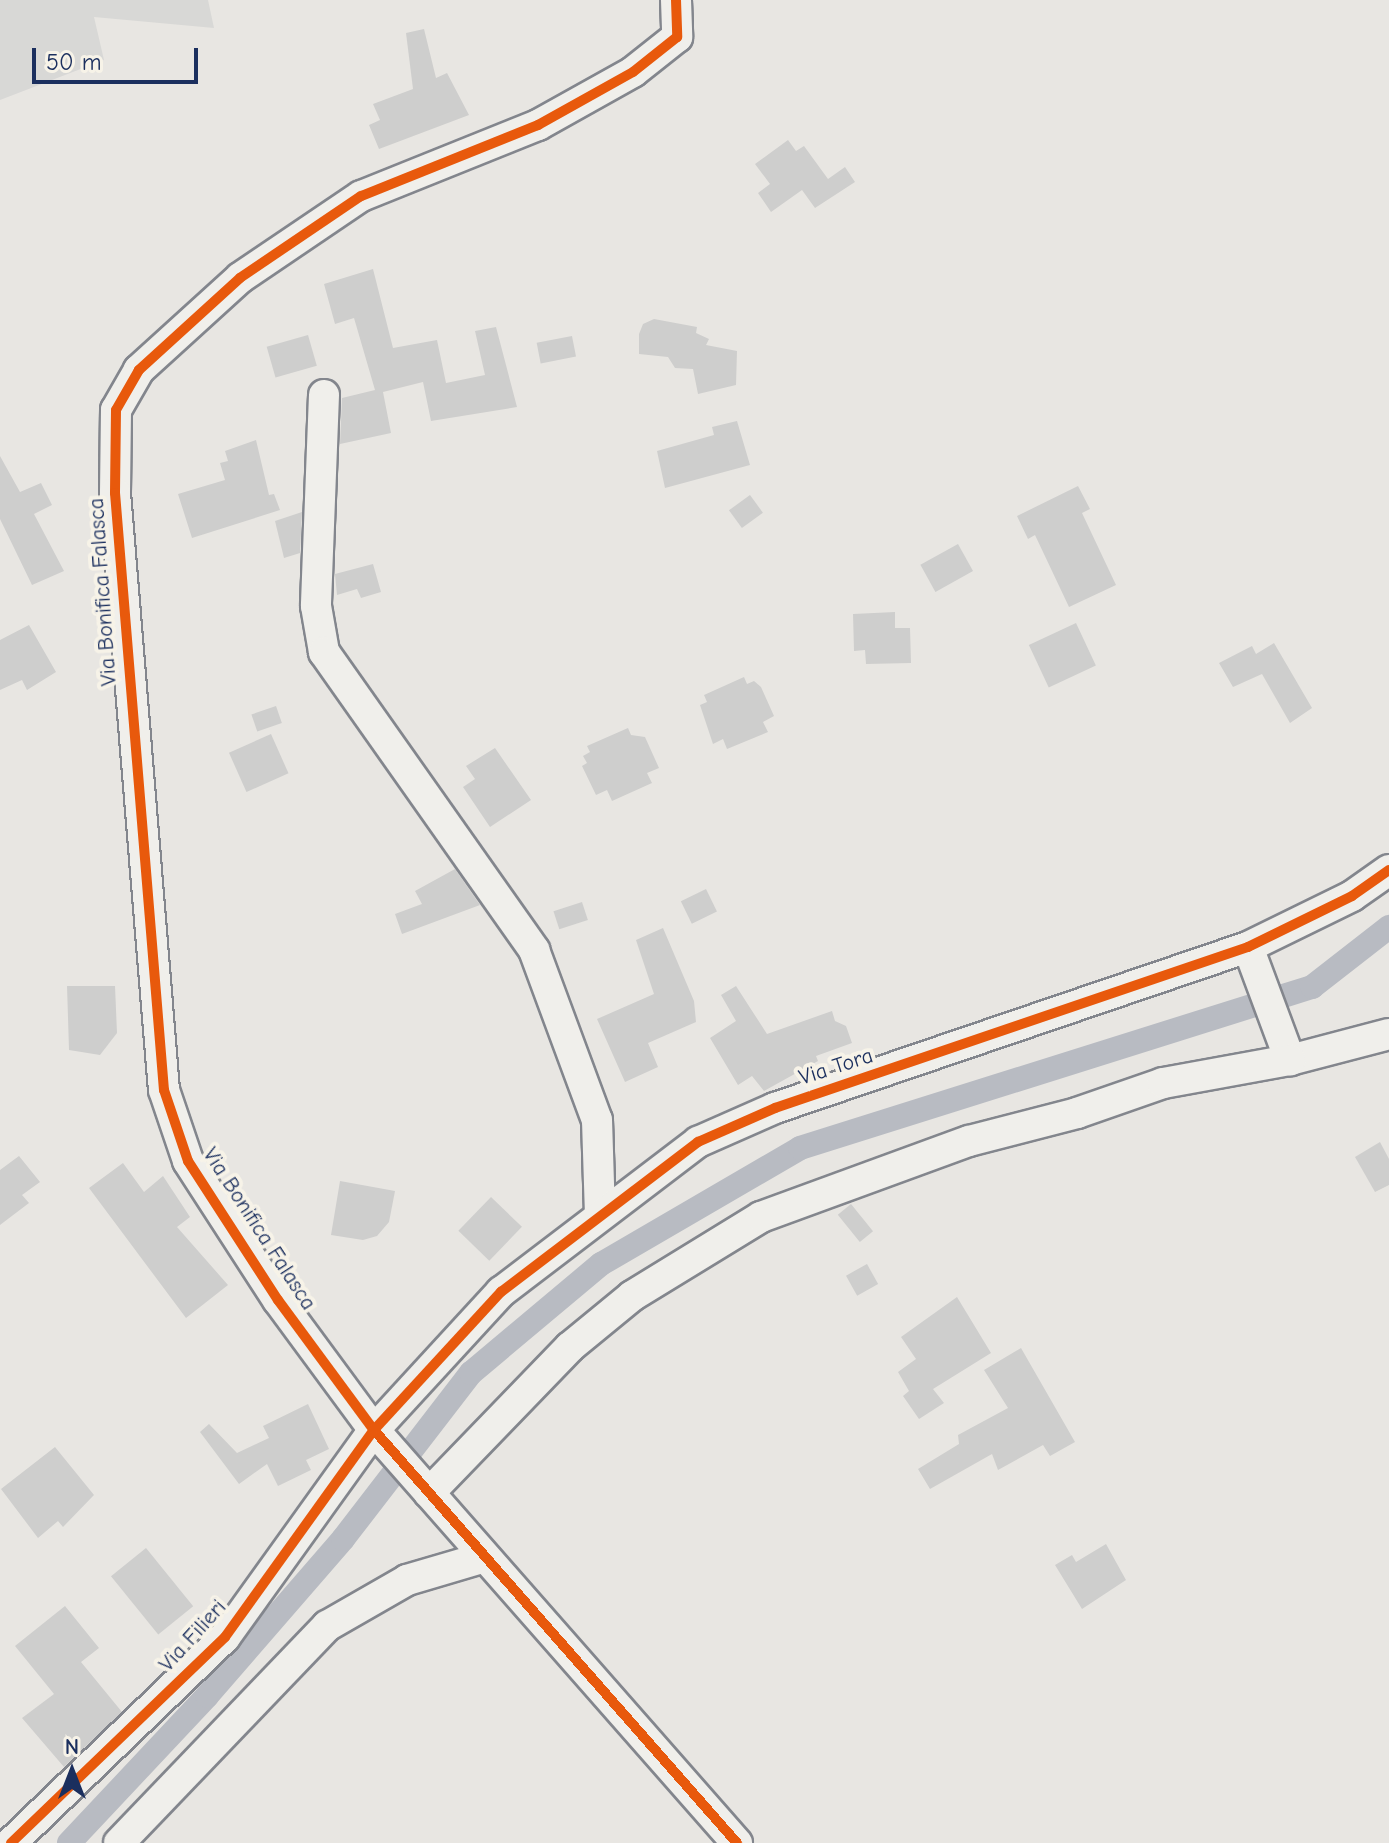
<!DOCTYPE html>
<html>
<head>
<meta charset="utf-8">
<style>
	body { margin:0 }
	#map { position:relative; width:1389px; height:1843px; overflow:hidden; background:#e8e6e2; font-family:"Comic Neue",sans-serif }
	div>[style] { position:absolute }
	.built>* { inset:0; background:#d8d8d6 }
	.canal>* { height:24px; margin:-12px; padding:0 12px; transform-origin:12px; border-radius:12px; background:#b8bbc2 }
	.building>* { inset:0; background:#cececd; transform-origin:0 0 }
	.roads { filter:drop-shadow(2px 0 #83868d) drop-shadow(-2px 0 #83868d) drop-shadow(0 2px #83868d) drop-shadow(0 -2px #83868d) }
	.minor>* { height:30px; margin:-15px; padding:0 15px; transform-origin:15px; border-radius:15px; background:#f0efeb }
	.cycleway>* { height:10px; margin:-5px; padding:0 5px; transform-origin:5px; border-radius:5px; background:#e8590c }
	span { translate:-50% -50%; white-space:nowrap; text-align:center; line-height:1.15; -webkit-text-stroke:8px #f7f3e8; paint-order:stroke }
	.street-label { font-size:22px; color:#1b2f5e }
	.north { position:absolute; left:32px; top:1731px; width:80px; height:80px; -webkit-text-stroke:6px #f7f3e8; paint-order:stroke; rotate:0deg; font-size:22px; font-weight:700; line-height:32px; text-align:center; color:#1b2f5e }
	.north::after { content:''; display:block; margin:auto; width:28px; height:36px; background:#1b2f5e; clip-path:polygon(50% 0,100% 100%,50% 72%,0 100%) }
	.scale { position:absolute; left:32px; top:48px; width:166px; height:36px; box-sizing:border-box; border:4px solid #1b2f5e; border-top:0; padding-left:10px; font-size:24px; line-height:28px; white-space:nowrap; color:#1b2f5e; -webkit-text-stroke:6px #f7f3e8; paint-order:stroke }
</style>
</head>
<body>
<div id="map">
	<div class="built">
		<i style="clip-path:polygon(0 0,208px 0,214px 28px,94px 17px,104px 60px,0 100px)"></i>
	</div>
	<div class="canal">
		<i style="left:69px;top:1843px;width:202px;rotate:-46.8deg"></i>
		<i style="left:207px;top:1696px;width:208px;rotate:-49.1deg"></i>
		<i style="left:343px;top:1539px;width:210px;rotate:-52.4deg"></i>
		<i style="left:471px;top:1373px;width:170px;rotate:-40deg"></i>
		<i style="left:601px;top:1264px;width:230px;rotate:-30.2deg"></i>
		<i style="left:800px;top:1148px;width:537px;rotate:-17.46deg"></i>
		<i style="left:1312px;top:987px;width:98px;rotate:-37.9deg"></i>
	</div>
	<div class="building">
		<i style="clip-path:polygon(424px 29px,436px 78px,447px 73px,469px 115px,379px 149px,369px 125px,380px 120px,373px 104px,413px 89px,406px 33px)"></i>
		<i style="clip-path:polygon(788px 140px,796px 151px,804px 146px,828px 179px,845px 167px,855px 182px,815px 208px,802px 190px,771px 212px,758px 193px,770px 184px,755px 164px)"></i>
		<i style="clip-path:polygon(373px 269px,393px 348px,437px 340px,446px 383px,485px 375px,475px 331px,496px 327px,517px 407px,431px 421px,423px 382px,383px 392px,391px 433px,340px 444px,342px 398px,375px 390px,354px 318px,335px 324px,324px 284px)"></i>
		<i style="clip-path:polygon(654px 319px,697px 327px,696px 333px,709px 339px,706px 345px,737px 351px,736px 385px,698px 394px,693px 369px,675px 368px,668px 357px,639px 354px,639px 334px,643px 324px)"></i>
		<i style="left:308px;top:335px;width:32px;height:43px;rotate:74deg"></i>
		<i style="left:572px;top:336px;width:21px;height:36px;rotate:79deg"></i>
		<i style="clip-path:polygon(737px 421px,750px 465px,665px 488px,657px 451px,714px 435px,712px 427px)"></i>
		<i style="clip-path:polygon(256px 440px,269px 495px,274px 494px,280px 510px,192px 538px,178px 494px,225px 480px,220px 463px,228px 461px,225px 451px)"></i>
		<i style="clip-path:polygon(0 456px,20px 492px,41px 483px,52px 505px,34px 514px,64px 571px,32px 585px,0 519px)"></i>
		<i style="clip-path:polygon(1078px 486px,1090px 509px,1082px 513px,1116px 585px,1069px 607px,1035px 535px,1028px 539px,1017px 516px)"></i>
		<i style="left:750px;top:495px;width:22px;height:26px;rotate:54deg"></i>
		<i style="clip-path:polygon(302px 512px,300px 553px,284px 558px,275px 521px)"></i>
		<i style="left:958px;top:544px;width:31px;height:43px;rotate:61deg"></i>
		<i style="clip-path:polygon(373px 564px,381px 592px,361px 598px,357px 589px,337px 595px,335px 574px)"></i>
		<i style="clip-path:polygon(895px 612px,895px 628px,910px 628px,911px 663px,866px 664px,865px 650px,854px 651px,853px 614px)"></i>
		<i style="left:1076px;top:623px;width:47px;height:52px;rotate:65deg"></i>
		<i style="clip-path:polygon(29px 625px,56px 672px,27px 690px,22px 680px,0 690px,0 640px)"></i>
		<i style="clip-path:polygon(1274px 643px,1312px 708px,1290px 723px,1262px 674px,1233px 687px,1219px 663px,1252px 646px,1256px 654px)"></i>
		<i style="clip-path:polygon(744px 677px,747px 684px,754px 681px,761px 687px,774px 716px,763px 722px,768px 732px,727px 749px,723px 739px,713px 744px,700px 705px,707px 702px,704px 695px)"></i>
		<i style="left:276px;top:706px;width:18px;height:26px;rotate:71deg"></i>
		<i style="clip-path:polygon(628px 728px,631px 735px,645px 737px,659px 768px,647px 773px,652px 783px,612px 801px,607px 790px,596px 795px,582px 766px,587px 763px,583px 756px,590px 752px,587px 746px)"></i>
		<i style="left:271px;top:734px;width:43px;height:46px;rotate:66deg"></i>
		<i style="clip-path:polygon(495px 748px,531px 800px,490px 827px,463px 787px,475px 779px,466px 766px)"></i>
		<i style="clip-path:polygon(455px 869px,480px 905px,402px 934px,395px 914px,422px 904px,415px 891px)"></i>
		<i style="left:706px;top:889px;width:25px;height:28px;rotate:64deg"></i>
		<i style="left:582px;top:902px;width:19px;height:30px;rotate:72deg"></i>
		<i style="clip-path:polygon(663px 928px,694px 1001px,696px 1022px,648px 1043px,658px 1067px,625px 1082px,597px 1019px,654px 994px,636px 940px)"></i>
		<i style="clip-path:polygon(67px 986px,115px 986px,117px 1033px,100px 1055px,69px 1050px)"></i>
		<i style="clip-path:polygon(736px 986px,767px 1034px,832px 1011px,835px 1021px,846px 1026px,852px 1043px,816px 1056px,818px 1061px,764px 1091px,752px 1076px,738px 1085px,710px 1038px,736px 1021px,721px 995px)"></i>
		<i style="clip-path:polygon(1380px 1142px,1389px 1159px,1389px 1185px,1375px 1192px,1355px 1157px)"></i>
		<i style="clip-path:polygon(19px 1156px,40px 1182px,22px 1195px,29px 1203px,0 1225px,0 1170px)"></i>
		<i style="clip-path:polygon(123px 1163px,144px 1192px,163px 1176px,190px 1217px,177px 1227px,228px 1285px,186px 1318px,89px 1188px)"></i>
		<i style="clip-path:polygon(340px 1181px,395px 1191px,389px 1222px,377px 1236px,363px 1240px,331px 1235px)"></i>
		<i style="left:491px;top:1197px;width:43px;height:47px;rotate:44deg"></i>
		<i style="left:851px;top:1204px;width:35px;height:17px;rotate:51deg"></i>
		<i style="left:867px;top:1264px;width:23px;height:24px;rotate:61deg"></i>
		<i style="clip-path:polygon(957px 1297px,991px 1353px,933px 1389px,944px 1403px,919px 1419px,903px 1396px,909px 1391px,898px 1372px,916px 1359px,901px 1337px)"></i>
		<i style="clip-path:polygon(1021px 1348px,1075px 1442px,1050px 1456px,1043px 1445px,998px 1470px,992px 1454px,930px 1489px,918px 1469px,959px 1444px,958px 1435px,1008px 1408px,984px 1370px)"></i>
		<i style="clip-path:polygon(308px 1404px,329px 1449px,306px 1460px,311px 1470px,278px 1486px,267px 1464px,239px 1484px,200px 1432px,209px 1424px,237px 1453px,269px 1438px,263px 1426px)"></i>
		<i style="clip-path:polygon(55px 1447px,94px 1495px,63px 1527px,58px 1521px,38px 1538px,1px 1489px)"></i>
		<i style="clip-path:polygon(1106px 1544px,1126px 1580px,1082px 1609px,1055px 1565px,1072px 1555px,1076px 1562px)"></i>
		<i style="left:146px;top:1548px;width:75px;height:45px;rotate:51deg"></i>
		<i style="clip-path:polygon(65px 1606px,99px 1648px,81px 1662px,122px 1712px,64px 1767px,22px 1718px,54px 1694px,15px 1646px)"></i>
	</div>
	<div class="roads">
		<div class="minor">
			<i style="left:676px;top:0;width:37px;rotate:88deg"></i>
			<i style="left:677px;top:37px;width:56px;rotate:141.5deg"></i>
			<i style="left:633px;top:72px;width:109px;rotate:150.8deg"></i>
			<i style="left:538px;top:125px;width:191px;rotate:158.1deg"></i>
			<i style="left:361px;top:196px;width:146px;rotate:145.9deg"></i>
			<i style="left:240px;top:278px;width:137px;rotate:137.7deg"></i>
			<i style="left:139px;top:370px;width:46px;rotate:119.9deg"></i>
			<i style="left:116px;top:410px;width:83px;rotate:90.7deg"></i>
			<i style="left:115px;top:493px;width:599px;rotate:85.31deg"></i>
			<i style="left:164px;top:1090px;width:75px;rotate:71.3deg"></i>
			<i style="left:188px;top:1161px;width:166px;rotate:57.1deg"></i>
			<i style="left:278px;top:1300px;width:162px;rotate:53.6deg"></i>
			<i style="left:374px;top:1430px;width:550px;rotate:48.69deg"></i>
			<i style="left:324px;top:395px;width:211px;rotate:92.2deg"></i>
			<i style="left:316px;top:606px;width:47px;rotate:80.1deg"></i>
			<i style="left:324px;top:652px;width:365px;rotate:54.8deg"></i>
			<i style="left:534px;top:950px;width:181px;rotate:69.7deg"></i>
			<i style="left:597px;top:1120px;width:94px;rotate:88.2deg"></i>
			<i style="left:1248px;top:947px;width:121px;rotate:69.6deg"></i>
			<i style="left:1290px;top:1060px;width:102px;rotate:-14.7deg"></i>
			<i style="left:429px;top:1493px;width:203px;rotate:-46deg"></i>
			<i style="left:570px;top:1347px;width:80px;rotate:-39.4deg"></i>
			<i style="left:632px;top:1296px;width:151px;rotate:-31.5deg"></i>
			<i style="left:761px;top:1217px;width:221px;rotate:-20.1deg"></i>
			<i style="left:969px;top:1141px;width:112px;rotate:-14.5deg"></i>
			<i style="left:1077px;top:1113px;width:91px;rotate:-19.2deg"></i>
			<i style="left:1163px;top:1083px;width:129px;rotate:-10.3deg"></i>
			<i style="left:11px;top:1843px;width:297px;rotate:-43.9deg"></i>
			<i style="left:225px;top:1637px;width:255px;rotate:-54.3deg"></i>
			<i style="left:374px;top:1430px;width:188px;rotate:-47.4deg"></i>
			<i style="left:501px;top:1292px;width:248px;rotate:-37.3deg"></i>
			<i style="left:698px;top:1142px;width:84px;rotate:-23.8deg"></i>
			<i style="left:775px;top:1108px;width:500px;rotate:-18.8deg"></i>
			<i style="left:1248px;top:947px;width:116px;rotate:-26.1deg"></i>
			<i style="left:1352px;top:896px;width:45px;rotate:-35.1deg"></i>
			<i style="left:119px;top:1843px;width:301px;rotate:-46.2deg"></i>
			<i style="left:327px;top:1626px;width:92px;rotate:-29.9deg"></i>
			<i style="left:407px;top:1580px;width:81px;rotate:-16.4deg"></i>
		</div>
	</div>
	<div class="cycleway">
		<i style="left:676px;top:0;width:37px;rotate:88deg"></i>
		<i style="left:677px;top:37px;width:56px;rotate:141.5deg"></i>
		<i style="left:633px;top:72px;width:109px;rotate:150.8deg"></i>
		<i style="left:538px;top:125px;width:191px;rotate:158.1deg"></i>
		<i style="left:361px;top:196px;width:146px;rotate:145.9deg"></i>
		<i style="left:240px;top:278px;width:137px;rotate:137.7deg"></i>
		<i style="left:139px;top:370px;width:46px;rotate:119.9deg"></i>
		<i style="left:116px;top:410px;width:83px;rotate:90.7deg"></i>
		<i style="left:115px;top:493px;width:599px;rotate:85.31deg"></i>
		<i style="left:164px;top:1090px;width:75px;rotate:71.3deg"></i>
		<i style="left:188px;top:1161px;width:166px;rotate:57.1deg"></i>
		<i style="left:278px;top:1300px;width:162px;rotate:53.6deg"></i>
		<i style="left:374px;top:1430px;width:550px;rotate:48.69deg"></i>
		<i style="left:11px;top:1843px;width:297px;rotate:-43.9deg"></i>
		<i style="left:225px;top:1637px;width:255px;rotate:-54.3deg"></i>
		<i style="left:374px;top:1430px;width:188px;rotate:-47.4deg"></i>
		<i style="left:501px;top:1292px;width:248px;rotate:-37.3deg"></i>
		<i style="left:698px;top:1142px;width:84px;rotate:-23.8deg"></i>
		<i style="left:775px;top:1108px;width:500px;rotate:-18.8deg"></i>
		<i style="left:1248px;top:947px;width:116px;rotate:-26.1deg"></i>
		<i style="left:1352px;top:896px;width:45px;rotate:-35.1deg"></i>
	</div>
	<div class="street-label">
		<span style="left:103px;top:592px;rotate:-94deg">Via Bonifica Falasca</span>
		<span style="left:836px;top:1067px;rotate:-18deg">Via Tora</span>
		<span style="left:259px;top:1229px;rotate:57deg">Via Bonifica Falasca</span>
		<span style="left:193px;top:1636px;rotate:-48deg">Via Filieri</span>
	</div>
	<div class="north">N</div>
	<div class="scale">50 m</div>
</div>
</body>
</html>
